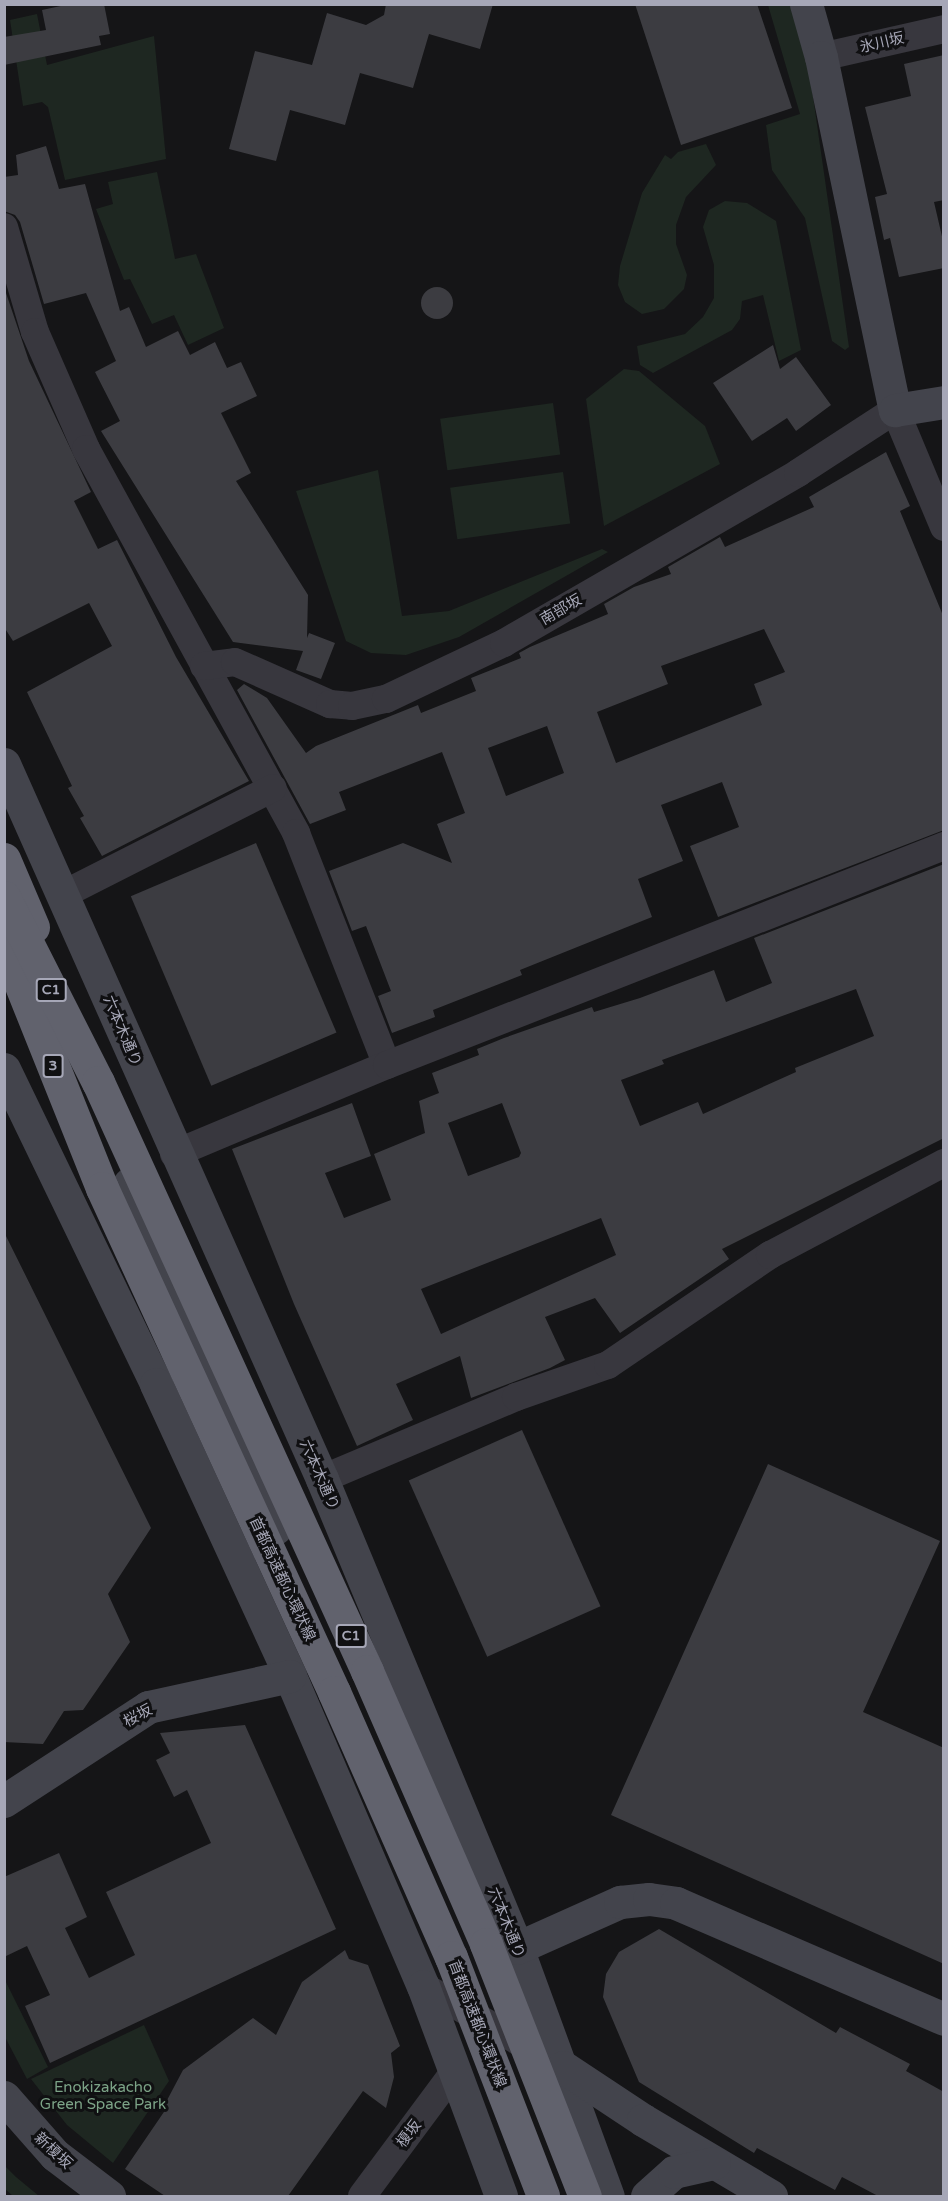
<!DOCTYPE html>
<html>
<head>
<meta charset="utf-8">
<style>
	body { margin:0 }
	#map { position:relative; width:948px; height:2201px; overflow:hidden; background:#151517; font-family:"Varela Round","Noto Sans JP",sans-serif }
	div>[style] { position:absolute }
	.green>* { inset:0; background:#1e2721; transform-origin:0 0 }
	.building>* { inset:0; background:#3c3c41; transform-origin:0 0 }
	.round { border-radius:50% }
	.street>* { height:28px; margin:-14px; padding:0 14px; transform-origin:14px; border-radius:14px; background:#38373e }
	.secondary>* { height:33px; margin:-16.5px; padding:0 16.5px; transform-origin:16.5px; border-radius:16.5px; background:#43444c }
	.highway>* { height:33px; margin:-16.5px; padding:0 16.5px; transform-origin:16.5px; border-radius:16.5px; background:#61626d }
	.highway-bridge>* { height:33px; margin:-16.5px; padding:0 16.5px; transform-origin:16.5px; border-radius:16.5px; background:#61626d }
	span { translate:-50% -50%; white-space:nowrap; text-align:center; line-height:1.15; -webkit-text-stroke:6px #101012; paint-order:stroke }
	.shield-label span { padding:2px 4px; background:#101012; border:2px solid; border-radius:4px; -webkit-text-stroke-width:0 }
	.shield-label { font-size:14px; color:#a6a7b7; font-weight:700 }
	.street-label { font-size:15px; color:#a6a7b7 }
	.park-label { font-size:15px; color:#7ca387 }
	.frame { position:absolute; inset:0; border:6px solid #a6a7b7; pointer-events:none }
</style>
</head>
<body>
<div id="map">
	<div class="green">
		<i style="clip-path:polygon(768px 5px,793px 5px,806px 48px,849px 347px,845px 350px,832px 341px,805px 218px,772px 170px,766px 125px,800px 114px)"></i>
		<i style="clip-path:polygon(37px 14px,47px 65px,154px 36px,166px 159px,65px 180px,48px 107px,42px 102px,23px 106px,10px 20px)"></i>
		<i style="clip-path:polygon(706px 144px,716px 165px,686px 197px,676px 225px,676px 244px,687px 275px,684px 289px,664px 309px,642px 314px,625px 302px,618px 285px,620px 266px,642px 193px,665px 155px,671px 159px,678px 152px)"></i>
		<i style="clip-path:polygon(157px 172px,175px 259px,196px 254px,224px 328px,188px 345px,174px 315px,152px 324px,130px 279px,124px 280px,96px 209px,113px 204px,108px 182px)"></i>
		<i style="clip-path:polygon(725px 201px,747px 203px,776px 221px,801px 350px,779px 361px,763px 295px,742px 301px,740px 319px,732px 330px,653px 373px,640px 365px,637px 346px,685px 334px,703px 317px,714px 298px,714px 265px,703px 227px,709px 210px)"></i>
		<i style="clip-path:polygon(624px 369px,639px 371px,705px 426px,720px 464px,604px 526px,586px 399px)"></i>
		<i style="left:553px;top:403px;width:52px;height:114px;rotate:82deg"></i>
		<i style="clip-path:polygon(378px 470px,402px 616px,449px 611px,602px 549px,608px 552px,459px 637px,406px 655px,371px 653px,346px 641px,296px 491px)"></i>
		<i style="left:563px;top:472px;width:52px;height:114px;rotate:82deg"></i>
		<i style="clip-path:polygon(4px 1978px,48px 2067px,27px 2079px,5px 2037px)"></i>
		<i style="clip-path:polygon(144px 2025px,169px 2081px,113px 2163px,67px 2125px,31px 2079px)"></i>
		<i style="clip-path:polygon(4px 2165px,16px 2177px,39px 2196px,13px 2196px,5px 2189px)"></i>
	</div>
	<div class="building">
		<i style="clip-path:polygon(70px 4px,104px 4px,110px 34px,99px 36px,101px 45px,4px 65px,4px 37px,46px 30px,42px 10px)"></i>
		<i style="clip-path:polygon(386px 4px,493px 4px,480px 49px,429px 34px,413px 88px,360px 73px,345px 125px,290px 110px,276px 161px,229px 149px,255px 51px,312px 65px,327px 13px,366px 25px,384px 15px)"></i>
		<i style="clip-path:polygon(635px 4px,757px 4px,792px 108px,681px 145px)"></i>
		<i style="clip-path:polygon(944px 55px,944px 200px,934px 202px,944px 245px,944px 268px,899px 277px,890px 238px,884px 240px,875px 197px,887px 194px,865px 107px,911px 96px,904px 64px)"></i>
		<i style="clip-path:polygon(46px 146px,59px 189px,85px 184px,120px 311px,129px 307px,146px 347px,178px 331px,190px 355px,215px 342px,227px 368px,241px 362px,257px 396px,221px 413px,251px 473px,236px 481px,308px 595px,307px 638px,309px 633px,335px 643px,321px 679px,296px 670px,303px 651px,233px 642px,101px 431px,120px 421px,95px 372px,116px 361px,86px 293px,44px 304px,20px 222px,15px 215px,4px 211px,4px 177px,18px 175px,16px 155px)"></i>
		<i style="clip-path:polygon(4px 287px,29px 361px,91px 492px,74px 501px,98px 549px,117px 540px,176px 657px,249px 781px,102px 856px,80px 818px,84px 816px,68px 788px,72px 786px,27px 692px,112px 646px,89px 603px,13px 641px,4px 627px)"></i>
		<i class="round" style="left:421px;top:287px;width:32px;height:32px"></i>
		<i style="clip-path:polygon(773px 345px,780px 369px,796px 357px,831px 405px,796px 431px,787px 418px,752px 441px,713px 383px)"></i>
		<i style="clip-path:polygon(evenodd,886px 452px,910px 506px,900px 511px,944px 618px,944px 830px,718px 917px,690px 846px,739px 827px,722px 782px,661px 805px,683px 861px,638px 879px,652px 917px,520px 970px,522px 975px,433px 1010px,435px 1017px,392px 1033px,378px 996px,391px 991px,366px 926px,352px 931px,329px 871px,403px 843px,452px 863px,437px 824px,465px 813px,442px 752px,339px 792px,346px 810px,310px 824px,237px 690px,244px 684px,267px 698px,306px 753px,316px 746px,418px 705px,421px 713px,476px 691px,471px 678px,521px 658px,519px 653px,530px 647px,608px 614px,604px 604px,634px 587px,671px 574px,668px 567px,720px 537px,725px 547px,814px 507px,809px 497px,886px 452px,764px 629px,785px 672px,754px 684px,762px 705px,616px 763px,597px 712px,668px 684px,661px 666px,764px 629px,886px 452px,547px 726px,564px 773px,506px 796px,488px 748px,547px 726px)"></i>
		<i style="left:256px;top:843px;width:206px;height:136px;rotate:67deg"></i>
		<i style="clip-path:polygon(evenodd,944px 864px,944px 1138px,722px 1249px,729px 1259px,620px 1333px,595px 1298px,545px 1317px,565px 1360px,550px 1368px,471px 1398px,460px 1356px,396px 1384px,413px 1420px,357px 1446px,294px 1304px,232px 1149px,352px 1103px,371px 1156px,325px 1173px,344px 1218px,391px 1200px,374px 1154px,425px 1133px,419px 1101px,439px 1093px,432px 1073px,479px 1055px,477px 1049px,504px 1038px,592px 1007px,594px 1012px,640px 998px,714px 970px,726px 1002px,772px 983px,754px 938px,944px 864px,856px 989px,874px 1036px,795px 1068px,796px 1072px,703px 1114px,698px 1102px,640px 1126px,621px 1080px,664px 1064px,662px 1060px,856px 989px,944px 864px,502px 1103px,521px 1153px,519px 1157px,468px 1176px,448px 1123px,502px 1103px,944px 864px,601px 1218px,616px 1255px,441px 1334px,421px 1289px,601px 1218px)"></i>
		<i style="clip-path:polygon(4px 1232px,151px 1528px,108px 1594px,130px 1642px,83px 1710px,64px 1711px,43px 1744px,4px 1742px)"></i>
		<i style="left:522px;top:1430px;width:193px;height:124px;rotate:66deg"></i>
		<i style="clip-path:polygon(768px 1464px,940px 1541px,863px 1712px,944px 1748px,944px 1964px,611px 1815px)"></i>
		<i style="clip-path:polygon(245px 1725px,336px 1929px,50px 2063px,25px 2006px,50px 1995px,27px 1946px,4px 1957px,4px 1877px,59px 1853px,87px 1917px,65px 1928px,89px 1978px,135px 1955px,106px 1892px,211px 1843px,187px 1790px,174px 1797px,156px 1760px,170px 1753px,160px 1733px)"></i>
		<i style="clip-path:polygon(659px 1929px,836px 2033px,840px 2027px,910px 2064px,906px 2071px,944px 2092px,944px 2196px,878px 2196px,842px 2177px,835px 2190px,757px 2148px,754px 2153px,639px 2082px,603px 1997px,606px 1974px,619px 1952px)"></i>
		<i style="clip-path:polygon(345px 1950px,349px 1959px,368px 1965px,400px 2046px,391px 2053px,394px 2077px,386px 2108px,363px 2091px,288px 2196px,165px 2196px,125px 2169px,168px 2106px,165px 2104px,183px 2070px,253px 2018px,276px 2035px,302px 1982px)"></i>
	</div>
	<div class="street">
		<i style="left:821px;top:57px;width:126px;rotate:-12.8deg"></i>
		<i style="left:4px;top:227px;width:109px;rotate:73.6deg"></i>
		<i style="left:35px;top:332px;width:128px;rotate:66.4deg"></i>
		<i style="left:86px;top:449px;width:438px;rotate:61.3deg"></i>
		<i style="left:296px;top:833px;width:249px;rotate:68.6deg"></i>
		<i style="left:204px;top:666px;width:31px;rotate:-7deg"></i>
		<i style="left:235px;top:662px;width:104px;rotate:23.9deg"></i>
		<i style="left:330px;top:704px;width:22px;rotate:5deg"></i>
		<i style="left:352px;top:706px;width:35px;rotate:-12deg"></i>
		<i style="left:386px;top:699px;width:131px;rotate:-25.4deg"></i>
		<i style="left:504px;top:643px;width:340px;rotate:-30deg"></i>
		<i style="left:798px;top:473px;width:116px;rotate:-33deg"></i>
		<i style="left:895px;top:410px;width:127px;rotate:67.3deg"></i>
		<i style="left:64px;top:894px;width:234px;rotate:-26.9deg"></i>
		<i style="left:174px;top:1154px;width:231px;rotate:-22.7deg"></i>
		<i style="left:387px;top:1065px;width:599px;rotate:-21.46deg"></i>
		<i style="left:322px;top:1479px;width:211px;rotate:-22.9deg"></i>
		<i style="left:516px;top:1397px;width:97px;rotate:-19.2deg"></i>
		<i style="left:608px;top:1365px;width:196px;rotate:-34.2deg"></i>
		<i style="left:770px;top:1255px;width:197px;rotate:-27.9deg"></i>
		<i style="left:423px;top:1986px;width:132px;rotate:30.1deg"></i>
		<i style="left:362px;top:2196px;width:156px;rotate:-53.4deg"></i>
	</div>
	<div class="secondary">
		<i style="left:806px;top:4px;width:55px;rotate:74.2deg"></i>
		<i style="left:821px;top:57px;width:361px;rotate:78.2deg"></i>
		<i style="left:895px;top:410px;width:50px;rotate:-9.3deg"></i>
		<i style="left:4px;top:764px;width:783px;rotate:66.02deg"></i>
		<i style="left:322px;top:1479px;width:508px;rotate:67.42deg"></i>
		<i style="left:517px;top:1948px;width:264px;rotate:69.9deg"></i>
		<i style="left:4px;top:1069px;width:350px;rotate:64.2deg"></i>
		<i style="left:156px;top:1384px;width:321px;rotate:65.3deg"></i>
		<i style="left:290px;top:1676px;width:337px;rotate:66.8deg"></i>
		<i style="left:423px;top:1986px;width:224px;rotate:69.6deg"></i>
		<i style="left:129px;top:1184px;width:374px;rotate:66.9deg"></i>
		<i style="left:4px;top:1801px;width:172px;rotate:-33.1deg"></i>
		<i style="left:148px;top:1707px;width:145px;rotate:-12.3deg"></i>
		<i style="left:517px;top:1948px;width:113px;rotate:-24.1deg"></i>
		<i style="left:620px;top:1902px;width:29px;rotate:-6deg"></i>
		<i style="left:649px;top:1899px;width:27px;rotate:8deg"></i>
		<i style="left:676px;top:1903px;width:292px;rotate:23.4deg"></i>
		<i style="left:563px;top:2067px;width:96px;rotate:33.5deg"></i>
		<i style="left:643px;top:2120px;width:149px;rotate:30.7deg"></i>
		<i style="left:4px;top:2097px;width:77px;rotate:48.7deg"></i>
		<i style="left:55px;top:2155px;width:68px;rotate:37.2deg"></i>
		<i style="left:647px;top:2196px;width:36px;rotate:-42deg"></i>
		<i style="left:674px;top:2172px;width:41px;rotate:-12.7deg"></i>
	</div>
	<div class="highway">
		<i style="left:4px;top:859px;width:74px;rotate:66.9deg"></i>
		<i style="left:4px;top:943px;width:264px;rotate:68.2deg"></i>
	</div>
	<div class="highway-bridge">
		<i style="left:4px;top:897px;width:208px;rotate:63.1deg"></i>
		<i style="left:98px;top:1082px;width:648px;rotate:65.45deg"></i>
		<i style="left:367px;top:1671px;width:298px;rotate:66.4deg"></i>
		<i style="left:486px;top:1944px;width:271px;rotate:68.6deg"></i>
		<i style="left:102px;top:1188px;width:555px;rotate:65.28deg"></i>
		<i style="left:334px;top:1692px;width:290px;rotate:66.2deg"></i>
		<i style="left:451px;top:1957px;width:256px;rotate:68.9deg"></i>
	</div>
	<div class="shield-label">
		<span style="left:51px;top:990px">C1</span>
		<span style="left:53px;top:1066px">3</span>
		<span style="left:351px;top:1636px">C1</span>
	</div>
	<div class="street-label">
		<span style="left:882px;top:43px;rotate:-13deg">氷川坂</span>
		<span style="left:561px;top:610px;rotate:-30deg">南部坂</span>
		<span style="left:122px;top:1031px;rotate:67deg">六本木通り</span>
		<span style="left:319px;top:1475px;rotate:66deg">六本木通り</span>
		<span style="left:282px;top:1579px;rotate:65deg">首都高速都心環状線</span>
		<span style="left:138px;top:1716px;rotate:-28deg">桜坂</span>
		<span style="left:506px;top:1923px;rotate:68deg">六本木通り</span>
		<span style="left:477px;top:2024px;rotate:69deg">首都高速都心環状線</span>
		<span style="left:409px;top:2134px;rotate:-53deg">榎坂</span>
		<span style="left:53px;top:2151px;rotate:43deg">新榎坂</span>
	</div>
	<div class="park-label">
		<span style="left:103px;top:2096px">Enokizakacho<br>Green Space Park</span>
	</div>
	<div class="frame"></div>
</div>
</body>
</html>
